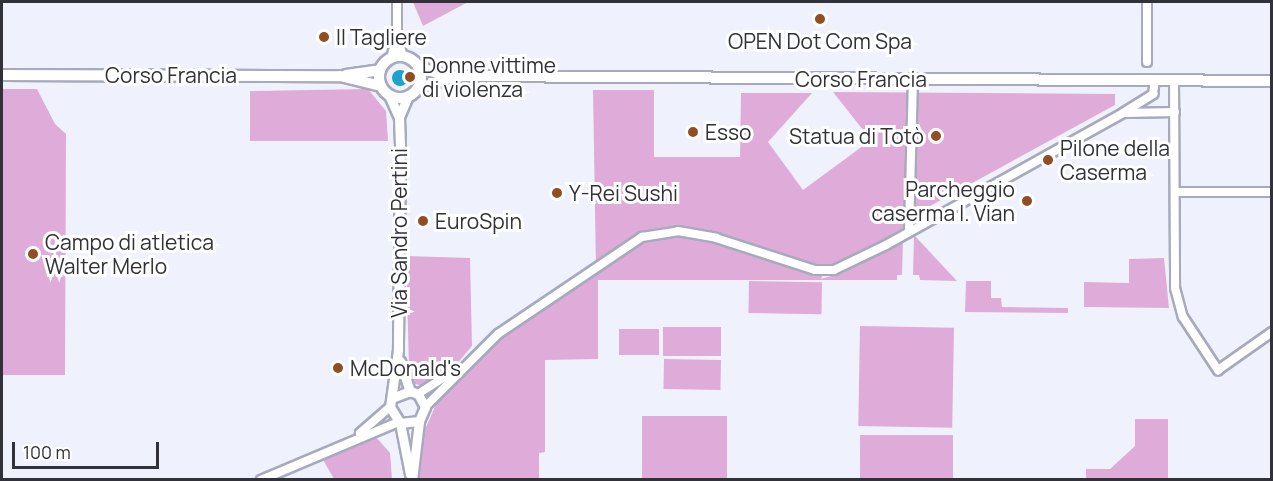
<!DOCTYPE html>
<html>
<head>
<meta charset="utf-8">
<style>
	body { margin:0 }
	#map { position:relative; width:1273px; height:481px; overflow:hidden; background:#eff1fd; font-family:Manrope,sans-serif }
	div>[style] { position:absolute }
	.green>* { inset:0; background:#dfacd9; transform-origin:0 0 }
	.water>* { inset:0; background:#1ca2cb }
	.round { border-radius:50% }
	.roads { filter:drop-shadow(2px 0 #a7aabc) drop-shadow(-2px 0 #a7aabc) drop-shadow(0 2px #a7aabc) drop-shadow(0 -2px #a7aabc) }
	.minor>* { height:8px; margin:-4px; padding:0 4px; transform-origin:4px; border-radius:4px; background:#fff }
	.tertiary>* { height:9px; margin:-4.5px; padding:0 4.5px; transform-origin:4.5px; border-radius:4.5px; background:#fff }
	.secondary>* { height:10px; margin:-5px; padding:0 5px; transform-origin:5px; border-radius:5px; background:#fff }
	.secondary>.ring { margin:-5px; padding:0; box-sizing:content-box; background:none; border:10px solid #fff; border-radius:50% }
	.dots>* { width:16px; height:16px; translate:-50% -50%; box-sizing:border-box; border:3px solid #fff; border-radius:50% }
	span { translate:-50% -50%; white-space:nowrap; text-align:center; line-height:1.15; -webkit-text-stroke:6px #fff; paint-order:stroke }
	.poi-label { font-size:21px; color:#303139 }
	.left { translate:0 -50%; text-align:left }
	.right { translate:-100% -50%; text-align:right }
	.street-label { font-size:21px; color:#303139 }
	.frame { position:absolute; inset:0; border:3px solid #303139; pointer-events:none }
	.scale { position:absolute; left:12px; top:442px; width:147px; height:27px; box-sizing:border-box; border:3px solid #303139; border-top:0; padding-left:8px; font-size:18px; line-height:21px; white-space:nowrap; color:#303139; -webkit-text-stroke:4px #fff; paint-order:stroke }
</style>
</head>
<body>
<div id="map">
	<div class="green">
		<i style="clip-path:polygon(413px 2px,468px 2px,423px 26px)"></i>
		<i style="clip-path:polygon(2px 89px,37px 89px,55px 124px,66px 134px,65px 375px,2px 375px)"></i>
		<i style="clip-path:polygon(368px 89px,386px 111px,388px 141px,250px 141px,250px 91px)"></i>
		<i style="clip-path:polygon(593px 90px,654px 90px,654px 157px,740px 157px,741px 93px,812px 93px,768px 142px,803px 190px,871px 140px,833px 92px,1115px 94px,1115px 105px,921px 211px,920px 218px,869px 248px,828px 266px,821px 279px,844px 272px,903px 240px,902px 275px,897px 275px,897px 280px,598px 280px,598px 359px,545px 360px,545px 452px,539px 453px,539px 479px,420px 480px,420px 441px,437px 402px,519px 322px,596px 270px)"></i>
		<i style="clip-path:polygon(914px 235px,957px 281px,920px 280px,919px 275px,913px 275px)"></i>
		<i style="clip-path:polygon(406px 256px,470px 258px,472px 346px,454px 367px,427px 387px,415px 384px,409px 368px)"></i>
		<i style="clip-path:polygon(1164px 258px,1169px 308px,1084px 307px,1084px 282px,1129px 283px,1129px 259px)"></i>
		<i style="left:749px;top:281px;width:73px;height:32px;rotate:1deg"></i>
		<i style="clip-path:polygon(966px 281px,991px 281px,991px 298px,1001px 298px,1002px 307px,1068px 308px,1068px 313px,965px 312px)"></i>
		<i style="left:860px;top:326px;width:94px;height:100px;rotate:1deg"></i>
		<i style="left:663px;top:327px;width:58px;height:29px"></i>
		<i style="left:619px;top:329px;width:40px;height:26px"></i>
		<i style="left:664px;top:359px;width:57px;height:30px;rotate:1deg"></i>
		<i style="left:642px;top:416px;width:85px;height:63px"></i>
		<i style="clip-path:polygon(1135px 419px,1168px 419px,1168px 479px,1086px 479px,1086px 469px,1110px 469px,1135px 446px)"></i>
		<i style="left:860px;top:435px;width:93px;height:44px"></i>
		<i style="clip-path:polygon(376px 437px,390px 453px,392px 479px,334px 479px,322px 458px)"></i>
	</div>
	<div class="water">
		<i class="round" style="left:392px;top:70px;width:16px;height:16px"></i>
	</div>
	<div class="roads">
		<div class="minor">
			<i style="left:397px;top:38px;width:19px;rotate:72deg"></i>
			<i style="left:391px;top:58px;width:22px;rotate:-74deg"></i>
			<i style="left:397px;top:37px;width:35px;rotate:-90deg"></i>
			<i style="left:1147px;top:62px;width:60px;rotate:-90deg"></i>
			<i style="left:1174px;top:80px;width:208px;rotate:89.7deg"></i>
			<i style="left:1175px;top:288px;width:30px;rotate:75deg"></i>
			<i style="left:1183px;top:317px;width:64px;rotate:56.6deg"></i>
			<i style="left:1218px;top:370px;width:66px;rotate:-35.1deg"></i>
			<i style="left:1124px;top:113px;width:51px;rotate:-1.1deg"></i>
			<i style="left:1176px;top:192px;width:96px"></i>
			<i style="left:909px;top:231px;width:152px;rotate:-88.5deg"></i>
			<i style="left:418px;top:394px;width:40px;rotate:-32.9deg"></i>
			<i style="left:425px;top:407px;width:103px;rotate:-45deg"></i>
			<i style="left:498px;top:334px;width:174px;rotate:-34deg"></i>
			<i style="left:642px;top:237px;width:36px;rotate:-9deg"></i>
			<i style="left:678px;top:231px;width:39px;rotate:10deg"></i>
			<i style="left:716px;top:238px;width:104px;rotate:17.9deg"></i>
			<i style="left:815px;top:270px;width:19px"></i>
			<i style="left:834px;top:270px;width:58px;rotate:-25.7deg"></i>
			<i style="left:886px;top:245px;width:271px;rotate:-29.1deg"></i>
			<i style="left:1123px;top:113px;width:36px;rotate:-32deg"></i>
			<i style="left:1153px;top:94px;width:14px;rotate:-82deg"></i>
			<i style="left:360px;top:433px;width:40px;rotate:-41deg"></i>
			<i style="left:261px;top:480px;width:149px;rotate:-22.9deg"></i>
		</div>
		<div class="tertiary">
			<i style="left:389px;top:95px;width:24px;rotate:66deg"></i>
			<i style="left:399px;top:117px;width:35px;rotate:88deg"></i>
			<i style="left:400px;top:152px;width:198px;rotate:90.6deg"></i>
			<i style="left:398px;top:350px;width:58px;rotate:98deg"></i>
			<i style="left:390px;top:407px;width:19px;rotate:58deg"></i>
			<i style="left:400px;top:423px;width:19px;rotate:-6deg"></i>
			<i style="left:419px;top:421px;width:15px;rotate:-67deg"></i>
			<i style="left:425px;top:407px;width:15px;rotate:-118deg"></i>
			<i style="left:418px;top:394px;width:9px;rotate:-159deg"></i>
			<i style="left:410px;top:391px;width:17px;rotate:159deg"></i>
			<i style="left:399px;top:117px;width:23px;rotate:-67deg"></i>
			<i style="left:400px;top:361px;width:32px;rotate:72deg"></i>
			<i style="left:400px;top:423px;width:52px;rotate:78.9deg"></i>
			<i style="left:412px;top:480px;width:59px;rotate:-83.2deg"></i>
		</div>
		<div class="secondary">
			<i class="ring" style="left:379px;top:56px;width:32px;height:32px"></i>
			<i style="left:418px;top:67px;width:34px;rotate:17deg"></i>
			<i style="left:2px;top:75px;width:338px;rotate:0.2deg"></i>
			<i style="left:340px;top:76px;width:42px;rotate:13.7deg"></i>
			<i style="left:346px;top:75px;width:34px;rotate:-8deg"></i>
			<i style="left:417px;top:89px;width:36px;rotate:-19deg"></i>
			<i style="left:451px;top:77px;width:13px;rotate:-4deg"></i>
			<i style="left:464px;top:76px;width:808px;rotate:0.35deg"></i>
		</div>
	</div>
	<div class="dots">
		<i style="left:820px;top:19px;background:#924d22"></i>
		<i style="left:324px;top:37px;background:#924d22"></i>
		<i style="left:410px;top:77px;background:#924d22"></i>
		<i style="left:693px;top:132px;background:#924d22"></i>
		<i style="left:936px;top:136px;background:#924d22"></i>
		<i style="left:1048px;top:160px;background:#924d22"></i>
		<i style="left:557px;top:193px;background:#924d22"></i>
		<i style="left:1027px;top:201px;background:#924d22"></i>
		<i style="left:423px;top:221px;background:#924d22"></i>
		<i style="left:33px;top:254px;background:#924d22"></i>
		<i style="left:338px;top:368px;background:#924d22"></i>
	</div>
	<div class="poi-label">
		<span class="left" style="left:336px;top:37px">Il Tagliere</span>
		<span style="left:820px;top:41px">OPEN Dot Com Spa</span>
		<span class="left" style="left:422px;top:77px">Donne vittime<br>di violenza</span>
		<span class="left" style="left:705px;top:132px">Esso</span>
		<span class="right" style="left:924px;top:136px">Statua di Totò</span>
		<span class="left" style="left:1060px;top:160px">Pilone della<br>Caserma</span>
		<span class="right" style="left:1015px;top:201px">Parcheggio<br>caserma I. Vian</span>
		<span class="left" style="left:569px;top:193px">Y-Rei Sushi</span>
		<span class="left" style="left:435px;top:221px">EuroSpin</span>
		<span class="left" style="left:45px;top:254px">Campo di atletica<br>Walter Merlo</span>
		<span class="left" style="left:350px;top:368px">McDonald's</span>
	</div>
	<div class="street-label">
		<span style="left:171px;top:75px">Corso Francia</span>
		<span style="left:861px;top:79px">Corso Francia</span>
		<span style="left:399px;top:233px;rotate:-90deg">Via Sandro Pertini</span>
	</div>
	<div class="frame"></div>
	<div class="scale">100 m</div>
</div>
</body>
</html>
